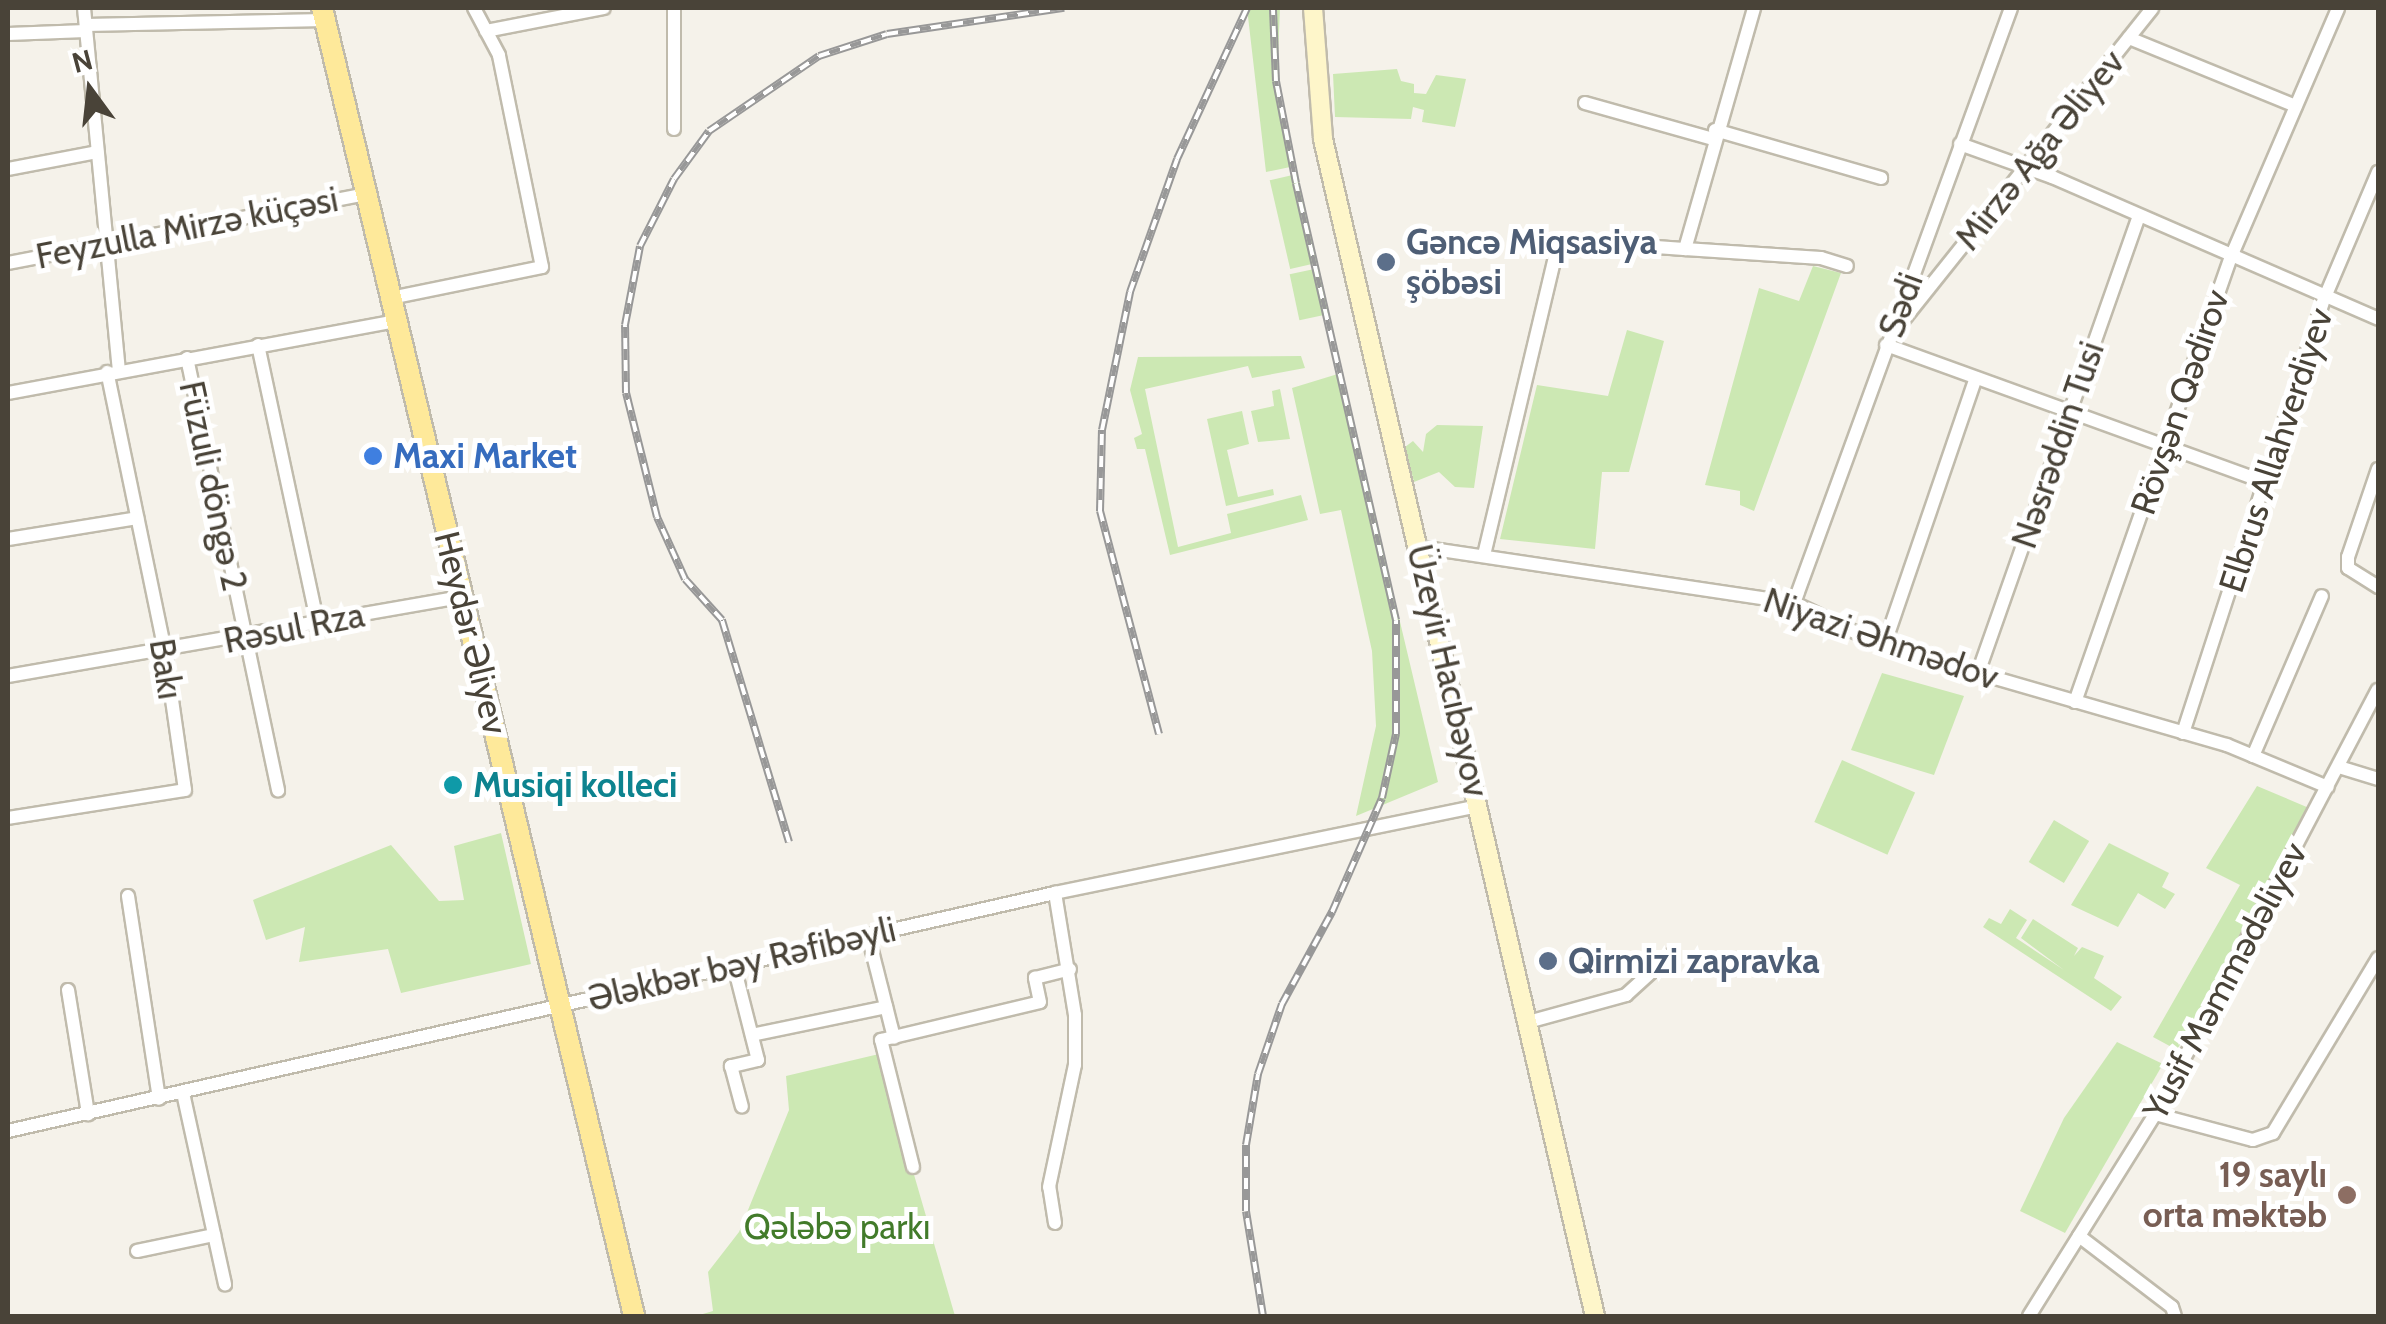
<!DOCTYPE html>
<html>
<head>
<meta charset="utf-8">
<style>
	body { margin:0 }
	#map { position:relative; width:2386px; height:1324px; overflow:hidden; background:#f5f2ea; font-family:Cabin,sans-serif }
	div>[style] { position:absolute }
	.green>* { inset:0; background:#cce8b3; transform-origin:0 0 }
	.roads { filter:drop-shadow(2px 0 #c0bbac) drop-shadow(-2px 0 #c0bbac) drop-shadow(0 2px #c0bbac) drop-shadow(0 -2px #c0bbac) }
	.street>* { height:12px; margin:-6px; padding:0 6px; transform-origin:6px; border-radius:6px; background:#fff }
	.secondary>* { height:18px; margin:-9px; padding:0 9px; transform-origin:9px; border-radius:9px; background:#fef6ca }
	.primary>* { height:20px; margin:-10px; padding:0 10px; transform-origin:10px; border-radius:10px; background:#fee99a }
	.rail>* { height:8px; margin-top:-4px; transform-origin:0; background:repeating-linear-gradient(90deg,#fff 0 11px,#989898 0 22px); box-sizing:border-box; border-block:2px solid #989898 }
	.dots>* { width:28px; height:28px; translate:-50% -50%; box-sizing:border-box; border:5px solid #fff; border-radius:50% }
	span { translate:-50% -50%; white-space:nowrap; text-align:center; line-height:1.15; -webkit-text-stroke:10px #fff; paint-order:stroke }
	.street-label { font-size:35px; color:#494338 }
	.service-label { font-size:35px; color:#4e5e75; font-weight:700 }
	.left { translate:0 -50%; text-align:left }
	.shop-label { font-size:35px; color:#366cbe; font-weight:700 }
	.culture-label { font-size:35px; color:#0d838f; font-weight:700 }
	.education-label { font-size:35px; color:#785e54; font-weight:700 }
	.right { translate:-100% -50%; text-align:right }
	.park-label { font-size:35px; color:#427b2a }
	.frame { position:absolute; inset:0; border:10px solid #494338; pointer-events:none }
	.north { position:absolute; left:40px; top:40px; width:100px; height:100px; -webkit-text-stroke:8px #fff; paint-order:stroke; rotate:345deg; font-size:28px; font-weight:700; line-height:40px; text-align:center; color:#494338 }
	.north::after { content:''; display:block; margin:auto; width:35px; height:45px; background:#494338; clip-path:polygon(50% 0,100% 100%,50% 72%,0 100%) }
</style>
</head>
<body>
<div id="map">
	<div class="green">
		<i style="clip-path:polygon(1247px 8px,1280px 8px,1277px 84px,1295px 166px,1266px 172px)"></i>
		<i style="clip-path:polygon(1397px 69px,1401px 81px,1414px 84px,1414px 93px,1426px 94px,1436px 75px,1466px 79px,1455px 127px,1422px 122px,1424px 110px,1413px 107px,1411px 119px,1335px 117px,1333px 74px)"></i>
		<i style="left:1297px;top:174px;width:91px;height:28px;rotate:77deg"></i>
		<i style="clip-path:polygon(1813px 266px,1841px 273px,1754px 511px,1740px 505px,1740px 491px,1705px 485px,1759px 288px,1799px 301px)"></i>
		<i style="left:1319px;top:268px;width:47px;height:30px;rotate:78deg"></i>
		<i style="clip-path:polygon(1627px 330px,1664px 341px,1629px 472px,1602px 472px,1595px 549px,1500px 539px,1537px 385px,1608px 396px)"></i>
		<i style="clip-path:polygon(1301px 356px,1305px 368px,1252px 378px,1248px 366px,1145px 389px,1178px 547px,1231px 533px,1227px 514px,1301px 495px,1308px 520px,1170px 555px,1145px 449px,1137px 449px,1134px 438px,1142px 434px,1130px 390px,1138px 357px)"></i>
		<i style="clip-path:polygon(1341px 373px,1438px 782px,1356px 816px,1376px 726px,1372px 651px,1341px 510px,1320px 514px,1292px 388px)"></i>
		<i style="clip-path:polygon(1280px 389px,1290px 439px,1258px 442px,1251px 411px,1274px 406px,1272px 391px)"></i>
		<i style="clip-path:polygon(1242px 411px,1249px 444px,1227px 450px,1238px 497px,1273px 489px,1274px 495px,1226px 506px,1207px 419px)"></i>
		<i style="clip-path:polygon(1437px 425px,1483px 426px,1474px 488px,1455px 487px,1439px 472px,1414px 482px,1405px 447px,1413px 441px,1423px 452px,1426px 434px)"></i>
		<i style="clip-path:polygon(1882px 673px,1964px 696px,1934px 775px,1851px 750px)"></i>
		<i style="left:1842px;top:760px;width:80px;height:68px;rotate:24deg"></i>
		<i style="clip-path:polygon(2257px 786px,2309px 808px,2177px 1050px,2153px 1037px,2240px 885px,2206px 868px)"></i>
		<i style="left:2054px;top:820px;width:41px;height:49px;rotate:31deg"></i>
		<i style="clip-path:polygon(501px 833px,531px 964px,401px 993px,388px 949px,299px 962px,305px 927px,266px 940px,253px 900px,391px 845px,439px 901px,464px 900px,454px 846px)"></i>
		<i style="clip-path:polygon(2109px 843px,2169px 873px,2162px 887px,2175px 894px,2165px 909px,2138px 893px,2118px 927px,2071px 905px)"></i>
		<i style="clip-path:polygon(2010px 909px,2027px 920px,2016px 938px,2064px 970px,2021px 938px,2033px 919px,2078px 948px,2074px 956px,2082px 947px,2104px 956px,2094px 978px,2122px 997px,2111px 1011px,1983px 927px,1989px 918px,2001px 924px)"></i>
		<i style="clip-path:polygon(2117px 1042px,2163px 1064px,2065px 1233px,2020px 1211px,2064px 1118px)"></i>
		<i style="clip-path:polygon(879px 1054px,955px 1316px,696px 1316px,713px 1311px,708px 1272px,739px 1232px,789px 1110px,786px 1076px)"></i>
	</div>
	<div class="roads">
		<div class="street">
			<i style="left:84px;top:8px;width:364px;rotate:84.5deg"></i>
			<i style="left:674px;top:8px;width:121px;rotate:90deg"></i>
			<i style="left:86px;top:25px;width:239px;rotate:-1.2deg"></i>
			<i style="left:486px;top:31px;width:120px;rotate:-11deg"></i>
			<i style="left:8px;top:34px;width:78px;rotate:-2.2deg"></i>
			<i style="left:2129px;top:38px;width:180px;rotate:22.2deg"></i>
			<i style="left:1585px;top:103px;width:133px;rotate:15.7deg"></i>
			<i style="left:1715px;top:130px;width:173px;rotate:16.1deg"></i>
			<i style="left:1960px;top:144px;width:98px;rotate:19.7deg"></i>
			<i style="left:2052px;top:177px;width:356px;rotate:23.5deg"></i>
			<i style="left:8px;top:169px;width:91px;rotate:-10.8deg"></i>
			<i style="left:1685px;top:249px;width:136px;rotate:3.8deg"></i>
			<i style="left:1821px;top:258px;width:27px;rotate:17deg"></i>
			<i style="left:8px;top:263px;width:365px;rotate:-10.9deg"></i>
			<i style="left:391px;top:298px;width:154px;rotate:-11.6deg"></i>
			<i style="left:542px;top:267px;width:216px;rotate:-101.5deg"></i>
			<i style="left:499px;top:55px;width:53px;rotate:-118deg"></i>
			<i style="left:1897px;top:328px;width:409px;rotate:-51.4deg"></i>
			<i style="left:258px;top:345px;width:285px;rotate:77.9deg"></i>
			<i style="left:1886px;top:345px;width:405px;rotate:19.9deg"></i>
			<i style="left:187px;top:358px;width:442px;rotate:78.1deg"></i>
			<i style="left:8px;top:393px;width:395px;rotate:-10.5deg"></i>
			<i style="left:2378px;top:469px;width:93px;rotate:108.8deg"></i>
			<i style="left:2348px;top:557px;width:11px;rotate:90deg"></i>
			<i style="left:2348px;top:568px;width:36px;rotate:32deg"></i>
			<i style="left:8px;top:539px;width:131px;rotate:-9.2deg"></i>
			<i style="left:1420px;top:547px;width:378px;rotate:8.5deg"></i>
			<i style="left:1794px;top:603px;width:100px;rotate:25.5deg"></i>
			<i style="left:1884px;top:646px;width:357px;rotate:16.1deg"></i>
			<i style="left:2227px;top:745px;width:109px;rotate:22.6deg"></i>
			<i style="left:1484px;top:555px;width:324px;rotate:-76.6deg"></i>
			<i style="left:1559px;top:240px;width:126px;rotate:4.1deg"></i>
			<i style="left:1685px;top:249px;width:251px;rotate:-74deg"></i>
			<i style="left:1794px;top:603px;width:633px;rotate:-69.96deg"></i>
			<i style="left:1884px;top:646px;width:283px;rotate:-71.1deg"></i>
			<i style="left:1978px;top:673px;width:485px;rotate:-70.6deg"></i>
			<i style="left:8px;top:676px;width:460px;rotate:-9.9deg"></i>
			<i style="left:2075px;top:702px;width:472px;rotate:-70.7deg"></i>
			<i style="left:2231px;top:257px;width:271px;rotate:-66.7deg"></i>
			<i style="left:2183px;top:733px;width:459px;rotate:-72deg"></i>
			<i style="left:2325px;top:297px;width:136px;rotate:-67deg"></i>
			<i style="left:2253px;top:756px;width:174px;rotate:-66.7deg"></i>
			<i style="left:2339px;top:767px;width:41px;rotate:17.1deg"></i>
			<i style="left:8px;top:818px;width:179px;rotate:-9deg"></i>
			<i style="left:185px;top:790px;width:140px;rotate:-98.2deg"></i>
			<i style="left:165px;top:651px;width:285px;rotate:-101.7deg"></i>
			<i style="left:128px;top:896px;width:205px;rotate:81.3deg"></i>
			<i style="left:868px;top:935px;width:106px;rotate:75.8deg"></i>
			<i style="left:734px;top:966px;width:97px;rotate:75.7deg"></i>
			<i style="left:758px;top:1060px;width:28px;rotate:167deg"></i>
			<i style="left:731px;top:1066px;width:42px;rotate:75deg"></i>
			<i style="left:68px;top:990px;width:126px;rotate:80.8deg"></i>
			<i style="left:1528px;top:1022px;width:102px;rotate:-15.4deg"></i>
			<i style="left:1626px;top:995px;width:59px;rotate:-42.3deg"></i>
			<i style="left:752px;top:1035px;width:137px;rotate:-11.8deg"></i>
			<i style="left:183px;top:1093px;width:196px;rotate:77.6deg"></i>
			<i style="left:2155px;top:1114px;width:101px;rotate:14.9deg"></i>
			<i style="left:2253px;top:1140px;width:21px;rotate:-19deg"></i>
			<i style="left:2273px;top:1133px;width:204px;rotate:-59deg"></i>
			<i style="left:8px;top:1131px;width:1074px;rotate:-12.81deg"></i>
			<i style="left:1055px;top:893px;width:433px;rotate:-11.6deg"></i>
			<i style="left:913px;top:1167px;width:131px;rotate:-104.1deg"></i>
			<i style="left:881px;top:1040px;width:163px;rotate:-13.4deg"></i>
			<i style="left:1040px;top:1002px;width:25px;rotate:-102deg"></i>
			<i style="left:1035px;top:978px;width:36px;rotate:-14deg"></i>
			<i style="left:1055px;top:1223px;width:36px;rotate:-99deg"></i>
			<i style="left:1049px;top:1187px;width:125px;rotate:-78deg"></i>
			<i style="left:1075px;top:1065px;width:50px;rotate:-90deg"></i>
			<i style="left:1075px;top:1015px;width:124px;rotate:-99.3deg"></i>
			<i style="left:2079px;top:1236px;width:117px;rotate:37.4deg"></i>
			<i style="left:2172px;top:1307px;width:9px;rotate:72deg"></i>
			<i style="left:137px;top:1251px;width:79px;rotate:-11.7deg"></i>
			<i style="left:2029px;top:1316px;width:238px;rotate:-58deg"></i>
			<i style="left:2155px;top:1114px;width:479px;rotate:-62.3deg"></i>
		</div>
		<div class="secondary">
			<i style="left:1313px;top:8px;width:131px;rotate:85.6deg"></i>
			<i style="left:1323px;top:139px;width:1208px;rotate:76.99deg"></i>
		</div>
		<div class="primary">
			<i style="left:322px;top:8px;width:1345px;rotate:76.58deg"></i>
		</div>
	</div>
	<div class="rail">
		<i style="left:1159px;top:734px;width:231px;rotate:-104.8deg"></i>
		<i style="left:1100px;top:511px;width:81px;rotate:-88.6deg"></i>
		<i style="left:1102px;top:430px;width:141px;rotate:-78.5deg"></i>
		<i style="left:1130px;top:292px;width:141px;rotate:-70.5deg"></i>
		<i style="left:1177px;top:159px;width:166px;rotate:-65.1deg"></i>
		<i style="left:789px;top:842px;width:232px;rotate:-106.8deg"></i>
		<i style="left:722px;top:620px;width:55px;rotate:-132.1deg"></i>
		<i style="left:685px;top:579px;width:68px;rotate:-114.3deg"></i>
		<i style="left:657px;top:517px;width:128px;rotate:-104deg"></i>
		<i style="left:626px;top:393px;width:68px;rotate:-90.8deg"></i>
		<i style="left:625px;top:325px;width:80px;rotate:-79.2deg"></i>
		<i style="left:640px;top:246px;width:75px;rotate:-63.1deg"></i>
		<i style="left:674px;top:179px;width:59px;rotate:-53.9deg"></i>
		<i style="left:709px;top:131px;width:133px;rotate:-34.3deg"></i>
		<i style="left:819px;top:56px;width:71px;rotate:-17.9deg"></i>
		<i style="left:887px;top:34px;width:179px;rotate:-8.4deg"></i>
		<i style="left:1263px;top:1316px;width:106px;rotate:-99.2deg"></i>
		<i style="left:1246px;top:1211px;width:66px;rotate:-90deg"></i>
		<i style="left:1246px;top:1145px;width:72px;rotate:-80.4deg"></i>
		<i style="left:1258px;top:1074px;width:74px;rotate:-71.1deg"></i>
		<i style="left:1282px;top:1004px;width:105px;rotate:-61.5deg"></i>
		<i style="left:1332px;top:912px;width:124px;rotate:-66.3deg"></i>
		<i style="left:1382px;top:798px;width:66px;rotate:-77.7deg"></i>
		<i style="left:1396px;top:734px;width:114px;rotate:-90deg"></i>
		<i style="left:1396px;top:620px;width:448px;rotate:-102.9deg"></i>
		<i style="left:1296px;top:183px;width:104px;rotate:-101.1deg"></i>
		<i style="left:1276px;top:81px;width:73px;rotate:-92.4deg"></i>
	</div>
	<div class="dots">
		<i style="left:1386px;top:262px;background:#5c6f8a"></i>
		<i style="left:373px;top:456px;background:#3f7fe0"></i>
		<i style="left:453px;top:785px;background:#0f9aa8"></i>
		<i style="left:1548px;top:961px;background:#5c6f8a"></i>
		<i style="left:2347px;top:1195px;background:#8d6e63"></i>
	</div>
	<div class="street-label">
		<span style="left:2040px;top:150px;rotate:-51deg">Mirzə Ağa Əliyev</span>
		<span style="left:187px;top:228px;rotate:-11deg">Feyzulla Mirzə küçəsi</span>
		<span style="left:1901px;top:305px;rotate:-70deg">Sədi</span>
		<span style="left:2180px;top:402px;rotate:-71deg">Rövşən Qədirov</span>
		<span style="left:2058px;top:445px;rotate:-71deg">Nəsrəddin Tusi</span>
		<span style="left:2276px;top:450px;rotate:-72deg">Elbrus Allahverdiyev</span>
		<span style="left:213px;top:486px;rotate:78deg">Füzuli döngə 2</span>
		<span style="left:294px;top:628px;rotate:-11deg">Rəsul Rza</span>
		<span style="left:471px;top:633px;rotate:76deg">Heydər Əliyev</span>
		<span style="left:1881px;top:639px;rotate:19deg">Niyazi Əhmədov</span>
		<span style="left:166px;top:669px;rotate:81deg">Bakı</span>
		<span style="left:1448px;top:671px;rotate:77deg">Üzeyir Hacıbəyov</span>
		<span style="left:742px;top:964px;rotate:-13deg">Ələkbər bəy Rəfibəyli</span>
		<span style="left:2225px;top:981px;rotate:-62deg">Yusif Məmmədəliyev</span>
	</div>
	<div class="service-label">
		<span class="left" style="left:1406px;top:262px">Gəncə Miqsasiya<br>şöbəsi</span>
		<span class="left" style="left:1568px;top:961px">Qirmizi zapravka</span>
	</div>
	<div class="shop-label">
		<span class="left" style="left:393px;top:456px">Maxi Market</span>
	</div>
	<div class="culture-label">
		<span class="left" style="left:473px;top:785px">Musiqi kolleci</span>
	</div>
	<div class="education-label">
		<span class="right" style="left:2327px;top:1195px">19 saylı<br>orta məktəb</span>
	</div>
	<div class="park-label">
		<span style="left:837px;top:1227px">Qələbə parkı</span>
	</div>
	<div class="frame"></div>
	<div class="north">N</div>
</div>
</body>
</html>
